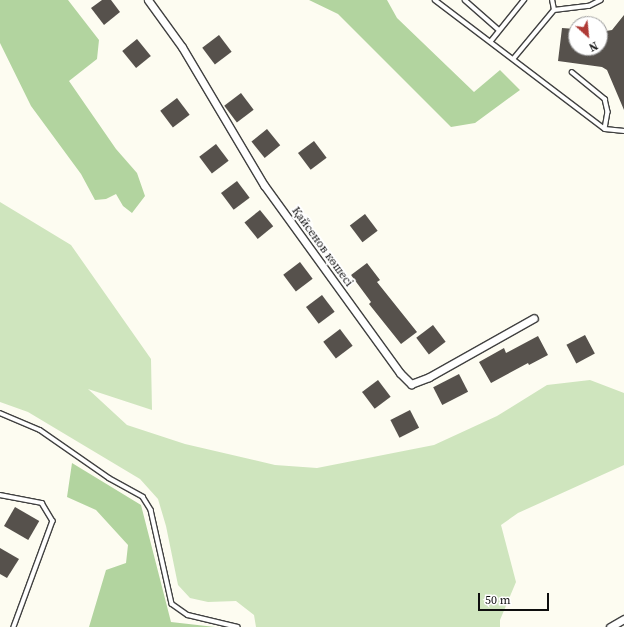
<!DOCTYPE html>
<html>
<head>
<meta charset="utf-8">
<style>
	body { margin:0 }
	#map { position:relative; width:624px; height:627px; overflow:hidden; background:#fdfcf1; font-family:"Source Serif 4",serif }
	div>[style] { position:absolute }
	.green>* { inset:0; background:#cfe5be }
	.forest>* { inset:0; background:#b2d49f }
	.building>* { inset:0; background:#56514c; transform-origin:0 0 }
	.roads { filter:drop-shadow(1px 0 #414141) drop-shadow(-1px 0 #414141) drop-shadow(0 1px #414141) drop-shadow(0 -1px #414141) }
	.service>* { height:3.5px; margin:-1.75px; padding:0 1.75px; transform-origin:1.75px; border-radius:1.75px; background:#fff }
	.minor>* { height:7px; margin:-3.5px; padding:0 3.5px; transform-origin:3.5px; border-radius:3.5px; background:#fff }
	span { translate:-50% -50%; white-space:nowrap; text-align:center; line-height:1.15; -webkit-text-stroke:4px #fff; paint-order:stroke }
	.street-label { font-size:12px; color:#0e0e0e }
	.north { position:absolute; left:568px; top:16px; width:40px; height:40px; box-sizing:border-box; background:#fff; border:1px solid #9f9f9f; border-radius:50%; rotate:153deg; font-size:11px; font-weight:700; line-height:16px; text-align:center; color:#0e0e0e }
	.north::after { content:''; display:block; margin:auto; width:14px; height:18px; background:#af3a36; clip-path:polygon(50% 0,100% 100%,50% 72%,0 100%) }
	.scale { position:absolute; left:478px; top:593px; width:71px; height:18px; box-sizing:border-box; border:2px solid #0e0e0e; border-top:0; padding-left:5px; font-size:12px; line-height:14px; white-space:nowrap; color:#0e0e0e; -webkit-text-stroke:3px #fff; paint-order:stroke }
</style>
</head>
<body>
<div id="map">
	<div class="green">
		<i style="clip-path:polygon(0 202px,71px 245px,151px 359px,152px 410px,88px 389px,127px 425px,185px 444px,275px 465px,317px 468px,434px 445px,497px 416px,547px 385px,590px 380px,624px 393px,624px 465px,518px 513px,501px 525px,516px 582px,500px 620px,500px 627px,256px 627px,254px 615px,236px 601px,208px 602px,190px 598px,178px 585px,166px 526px,158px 499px,140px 479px,28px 412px,0 402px)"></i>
	</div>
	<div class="forest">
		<i style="clip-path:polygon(0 0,68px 0,99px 40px,97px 59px,69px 81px,116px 149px,137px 173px,145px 196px,132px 213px,123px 206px,116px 194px,106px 199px,95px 200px,81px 174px,31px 106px,0 43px)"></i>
		<i style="clip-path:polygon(309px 0,387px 0,397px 18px,474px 92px,500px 70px,520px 90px,475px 123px,451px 127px,338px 14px)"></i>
		<i style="clip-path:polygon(72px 463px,141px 505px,171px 622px,215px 627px,89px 627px,106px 570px,126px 563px,128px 545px,96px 510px,67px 497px)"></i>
	</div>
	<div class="building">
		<i style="clip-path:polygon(102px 0,111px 0,120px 12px,104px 25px,91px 8px)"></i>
		<i style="clip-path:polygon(624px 15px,624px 110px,607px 70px,602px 67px,558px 61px,562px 28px,576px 29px,576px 48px,600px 48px,600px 32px,612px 30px)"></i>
		<i style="left:219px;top:35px;width:21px;height:21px;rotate:53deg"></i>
		<i style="left:137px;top:39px;width:22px;height:19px;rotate:51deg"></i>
		<i style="left:241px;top:93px;width:21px;height:21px;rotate:53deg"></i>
		<i style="left:177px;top:98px;width:21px;height:21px;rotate:53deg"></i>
		<i style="left:267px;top:129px;width:21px;height:20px;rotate:51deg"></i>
		<i style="left:314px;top:141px;width:21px;height:20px;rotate:53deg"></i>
		<i style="left:216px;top:144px;width:21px;height:21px;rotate:53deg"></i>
		<i style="left:237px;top:181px;width:21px;height:20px;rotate:53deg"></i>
		<i style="left:260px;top:210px;width:21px;height:20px;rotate:51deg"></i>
		<i style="left:365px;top:214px;width:21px;height:19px;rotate:53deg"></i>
		<i style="left:300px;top:262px;width:21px;height:21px;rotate:53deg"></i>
		<i style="clip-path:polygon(367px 263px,380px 280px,377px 282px,417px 332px,401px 344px,369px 304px,371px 302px,351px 275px)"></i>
		<i style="left:322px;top:295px;width:21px;height:20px;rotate:53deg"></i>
		<i style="left:433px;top:325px;width:21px;height:21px;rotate:53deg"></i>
		<i style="left:340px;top:329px;width:21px;height:21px;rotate:53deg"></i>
		<i style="left:585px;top:335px;width:21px;height:21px;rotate:62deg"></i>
		<i style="clip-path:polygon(538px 336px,548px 355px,529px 365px,528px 363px,491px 383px,479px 362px,504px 348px,506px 353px)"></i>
		<i style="left:459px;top:374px;width:20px;height:29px;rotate:63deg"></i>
		<i style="left:378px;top:380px;width:21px;height:20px;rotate:53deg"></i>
		<i style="left:410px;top:410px;width:20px;height:22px;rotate:63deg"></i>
		<i style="left:15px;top:507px;width:28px;height:22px;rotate:30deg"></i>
		<i style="clip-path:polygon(0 548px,19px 559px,7px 578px,0 574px)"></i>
	</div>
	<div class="roads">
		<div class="service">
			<i style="left:435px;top:0;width:213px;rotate:37.2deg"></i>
			<i style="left:605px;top:129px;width:19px;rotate:6deg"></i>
			<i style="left:465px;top:0;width:45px;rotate:41.4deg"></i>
			<i style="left:554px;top:10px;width:35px;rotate:-7deg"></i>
			<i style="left:589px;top:6px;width:13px;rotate:-27deg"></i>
			<i style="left:491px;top:41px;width:53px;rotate:-51.2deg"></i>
			<i style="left:514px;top:58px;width:62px;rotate:-50.2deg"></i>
			<i style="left:554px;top:10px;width:10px;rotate:-101deg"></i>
			<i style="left:572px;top:72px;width:43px;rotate:39.3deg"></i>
			<i style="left:605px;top:99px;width:13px;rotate:77deg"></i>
			<i style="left:608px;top:112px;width:17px;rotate:100deg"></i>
			<i style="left:0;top:413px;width:43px;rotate:23deg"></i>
			<i style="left:40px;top:430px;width:84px;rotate:34.8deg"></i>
			<i style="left:109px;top:478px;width:39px;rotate:29deg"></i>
			<i style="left:143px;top:497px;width:15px;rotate:58deg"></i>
			<i style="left:151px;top:510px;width:96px;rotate:77.4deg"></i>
			<i style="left:172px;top:604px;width:19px;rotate:35deg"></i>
			<i style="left:188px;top:615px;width:51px;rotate:13.5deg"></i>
			<i style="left:0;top:495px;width:43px;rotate:10.8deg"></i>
			<i style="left:42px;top:503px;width:21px;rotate:59deg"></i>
			<i style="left:53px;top:521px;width:113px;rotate:110.2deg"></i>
		</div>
		<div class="minor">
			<i style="left:148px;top:0;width:58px;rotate:54.1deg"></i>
			<i style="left:182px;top:47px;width:161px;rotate:59.3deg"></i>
			<i style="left:264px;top:185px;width:232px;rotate:54.1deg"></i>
			<i style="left:400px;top:373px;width:16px;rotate:45deg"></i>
			<i style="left:411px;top:384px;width:19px;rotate:-21deg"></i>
			<i style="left:429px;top:377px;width:120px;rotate:-29.3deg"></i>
			<i style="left:610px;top:627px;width:16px;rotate:-30deg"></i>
		</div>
	</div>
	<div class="street-label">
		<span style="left:322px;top:247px;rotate:54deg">Қайсенов көшесі</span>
	</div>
	<div class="north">N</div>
	<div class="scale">50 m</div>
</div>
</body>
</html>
